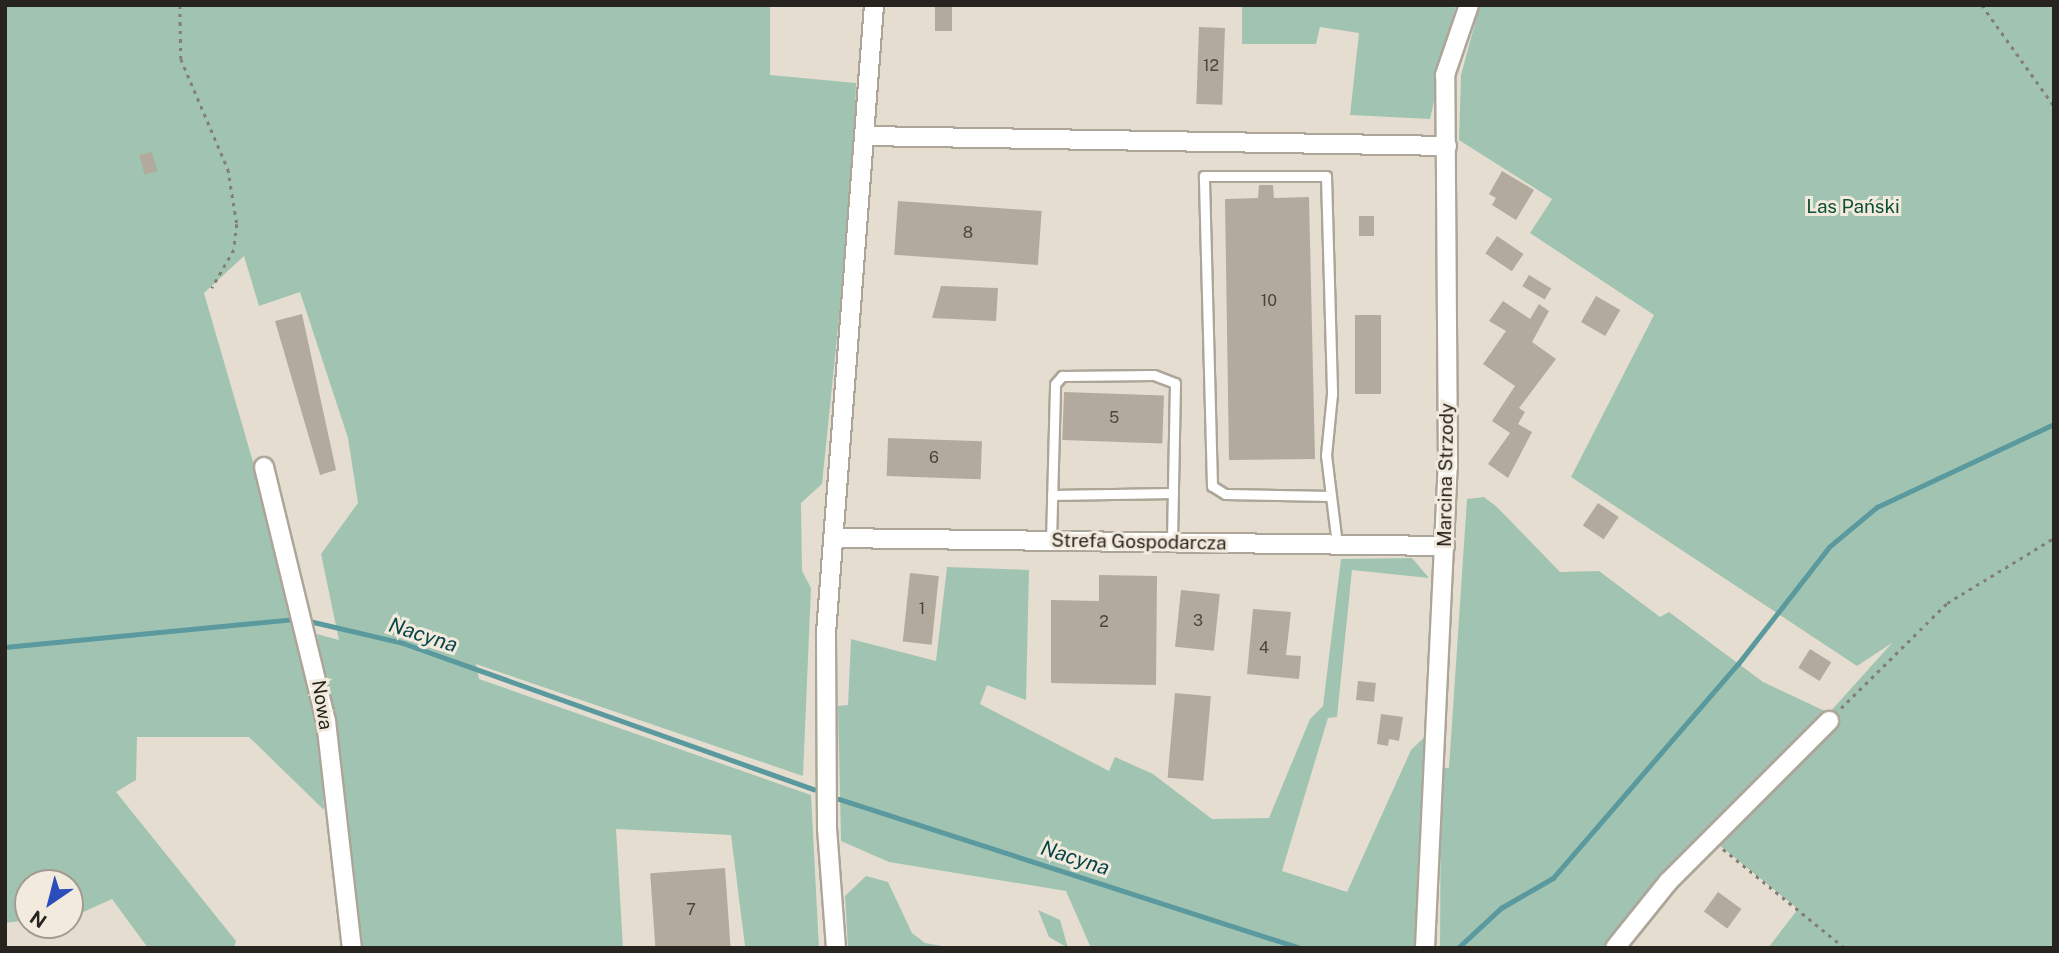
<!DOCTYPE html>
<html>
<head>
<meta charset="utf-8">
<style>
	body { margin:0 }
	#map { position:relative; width:2059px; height:953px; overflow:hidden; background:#e5ded0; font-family:"Public Sans",sans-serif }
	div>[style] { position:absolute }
	.green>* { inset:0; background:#a1c4b2 }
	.stream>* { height:4.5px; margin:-2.25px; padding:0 2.25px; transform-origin:2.25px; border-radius:2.25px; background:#5a999e }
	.building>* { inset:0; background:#b1aa9d; transform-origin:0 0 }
	.path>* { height:2.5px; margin-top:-1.25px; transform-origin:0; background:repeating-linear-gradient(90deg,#847f76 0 3.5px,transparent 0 8.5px) }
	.roads { filter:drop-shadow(2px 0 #aca598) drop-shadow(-2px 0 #aca598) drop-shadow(0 2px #aca598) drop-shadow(0 -2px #aca598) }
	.service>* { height:9px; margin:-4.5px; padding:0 4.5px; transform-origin:4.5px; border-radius:4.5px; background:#fff }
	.minor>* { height:18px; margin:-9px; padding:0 9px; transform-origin:9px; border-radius:9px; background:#fff }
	span { translate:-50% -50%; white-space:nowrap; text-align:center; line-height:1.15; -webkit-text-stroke:6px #f2ebdd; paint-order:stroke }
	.number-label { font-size:16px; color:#4a463e }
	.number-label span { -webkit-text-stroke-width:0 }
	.park-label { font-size:19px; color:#0d4f37 }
	.street-label { font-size:19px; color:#27241f }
	.water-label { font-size:21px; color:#084549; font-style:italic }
	.frame { position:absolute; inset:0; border:7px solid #27241f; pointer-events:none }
	.north { position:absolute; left:14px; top:869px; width:70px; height:70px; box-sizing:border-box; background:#f2ebdd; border:2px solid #a19b91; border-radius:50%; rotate:215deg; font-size:19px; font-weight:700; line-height:28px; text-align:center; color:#27241f }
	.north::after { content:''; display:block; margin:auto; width:24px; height:32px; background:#2b4dbc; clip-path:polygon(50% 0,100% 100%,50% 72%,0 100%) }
</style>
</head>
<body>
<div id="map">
	<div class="green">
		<i style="clip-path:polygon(5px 5px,770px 5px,770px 75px,856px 83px,853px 181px,822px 484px,801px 503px,802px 571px,811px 588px,803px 776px,476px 664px,479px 679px,811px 795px,819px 948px,745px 946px,731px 835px,616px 829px,623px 948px,362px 948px,317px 634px,339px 640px,321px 554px,358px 503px,348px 438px,300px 292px,259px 306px,244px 256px,204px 293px,300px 624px,321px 719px,324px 810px,249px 737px,137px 737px,136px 780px,116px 792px,236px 941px,234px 948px,148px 948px,112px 899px,70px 918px,70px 883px,28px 883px,28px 920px,5px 923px)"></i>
		<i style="clip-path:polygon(1242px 5px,1456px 5px,1430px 119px,1350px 115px,1359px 33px,1320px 27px,1316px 44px,1242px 44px)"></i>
		<i style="clip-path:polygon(1480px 5px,2054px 5px,2054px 948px,1768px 948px,1798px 909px,1713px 840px,1615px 948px,1440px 948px,1441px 768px,1449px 768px,1467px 499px,1484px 497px,1497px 507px,1560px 572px,1599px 571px,1660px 617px,1669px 612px,1763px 682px,1829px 713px,1892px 643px,1857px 666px,1571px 477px,1654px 315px,1530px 233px,1552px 199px,1459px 140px,1461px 75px)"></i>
		<i style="clip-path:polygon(1412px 558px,1429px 578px,1352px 570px,1337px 717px,1328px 718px,1282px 871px,1347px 892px,1411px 750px,1435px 727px,1419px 948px,1091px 948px,1066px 891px,889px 862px,841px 841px,838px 706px,848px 705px,851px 639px,936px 661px,947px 567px,1029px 570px,1026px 700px,987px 685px,980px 704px,1109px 771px,1115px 757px,1153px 774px,1212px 819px,1269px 818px,1310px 719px,1323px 706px,1341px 559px)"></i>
		<i style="clip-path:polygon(866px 876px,888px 882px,912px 933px,925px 943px,953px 948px,848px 948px,845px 896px)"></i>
		<i style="clip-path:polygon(1038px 910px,1060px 920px,1068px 948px,1049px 937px)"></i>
	</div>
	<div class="stream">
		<i style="left:305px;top:620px;width:101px;rotate:13.2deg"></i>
		<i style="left:403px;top:643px;width:436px;rotate:19.6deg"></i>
		<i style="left:5px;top:647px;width:293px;rotate:-5.5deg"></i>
		<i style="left:839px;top:799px;width:485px;rotate:17.9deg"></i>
		<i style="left:1458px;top:948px;width:59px;rotate:-42.9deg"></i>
		<i style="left:1501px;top:908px;width:60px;rotate:-30deg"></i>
		<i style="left:1553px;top:878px;width:283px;rotate:-49.2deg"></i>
		<i style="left:1738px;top:664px;width:148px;rotate:-52.1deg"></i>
		<i style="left:1829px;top:547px;width:62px;rotate:-39.8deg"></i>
		<i style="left:1877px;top:507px;width:195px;rotate:-25.1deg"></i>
	</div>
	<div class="building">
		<i style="left:935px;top:5px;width:17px;height:26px"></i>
		<i style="left:1199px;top:27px;width:26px;height:77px;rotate:2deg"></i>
		<i style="left:152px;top:152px;width:20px;height:13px;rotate:75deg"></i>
		<i style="clip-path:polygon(1502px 171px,1534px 190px,1516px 220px,1492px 205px,1496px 198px,1489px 194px)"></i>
		<i style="clip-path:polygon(1259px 185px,1273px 185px,1274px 198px,1309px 197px,1315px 459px,1229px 460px,1225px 199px,1258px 198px)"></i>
		<i style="left:898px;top:201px;width:144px;height:54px;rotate:4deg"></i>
		<i style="left:1359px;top:216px;width:15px;height:20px"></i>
		<i style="left:1497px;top:236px;width:32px;height:21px;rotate:34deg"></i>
		<i style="left:1529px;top:275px;width:26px;height:13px;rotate:31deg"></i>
		<i style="clip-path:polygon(941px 286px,998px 288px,996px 321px,932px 318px)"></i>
		<i style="left:1596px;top:296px;width:28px;height:30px;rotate:30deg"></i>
		<i style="clip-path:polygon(1503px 301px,1530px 319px,1539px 304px,1549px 311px,1532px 342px,1556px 359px,1519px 408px,1525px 412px,1518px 424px,1532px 432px,1508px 478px,1488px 464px,1510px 433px,1492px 421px,1515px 386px,1483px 364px,1506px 331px,1489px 321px)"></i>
		<i style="clip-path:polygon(302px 314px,336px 470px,320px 475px,275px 321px)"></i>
		<i style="left:1355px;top:315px;width:26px;height:79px"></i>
		<i style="left:1064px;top:392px;width:100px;height:48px;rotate:2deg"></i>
		<i style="left:888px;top:438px;width:94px;height:38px;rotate:2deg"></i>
		<i style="left:1598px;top:503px;width:25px;height:27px;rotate:34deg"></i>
		<i style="left:910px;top:573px;width:29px;height:69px;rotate:6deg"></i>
		<i style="clip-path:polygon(1099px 575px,1157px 576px,1156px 685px,1051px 683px,1051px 600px,1099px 601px)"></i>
		<i style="left:1181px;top:590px;width:39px;height:57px;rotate:6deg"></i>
		<i style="clip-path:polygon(1253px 609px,1291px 612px,1286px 655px,1301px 656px,1299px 679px,1247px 674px)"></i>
		<i style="left:1810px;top:649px;width:25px;height:22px;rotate:32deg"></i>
		<i style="left:1358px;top:681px;width:18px;height:19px;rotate:6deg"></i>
		<i style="left:1175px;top:693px;width:36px;height:85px;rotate:5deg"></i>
		<i style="clip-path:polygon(1381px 714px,1403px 717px,1399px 741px,1389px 739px,1388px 746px,1377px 744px)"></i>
		<i style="left:725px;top:868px;width:80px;height:75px;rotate:86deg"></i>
		<i style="left:1718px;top:892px;width:29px;height:24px;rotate:36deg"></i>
	</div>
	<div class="path">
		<i style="left:180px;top:5px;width:54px;rotate:88.9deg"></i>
		<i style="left:181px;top:59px;width:120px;rotate:66.9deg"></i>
		<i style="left:228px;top:169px;width:56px;rotate:80.7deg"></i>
		<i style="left:237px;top:224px;width:26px;rotate:97deg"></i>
		<i style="left:234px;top:250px;width:44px;rotate:120.1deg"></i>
		<i style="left:1982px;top:5px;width:124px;rotate:54.5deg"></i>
		<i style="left:1841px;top:708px;width:149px;rotate:-44.7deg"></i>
		<i style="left:1947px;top:603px;width:125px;rotate:-31.3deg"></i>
		<i style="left:1723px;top:849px;width:157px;rotate:39.1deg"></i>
	</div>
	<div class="roads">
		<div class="service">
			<i style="left:1052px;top:495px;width:121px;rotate:-0.9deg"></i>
			<i style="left:1331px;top:496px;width:106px;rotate:-178.9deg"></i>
			<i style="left:1225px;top:494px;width:15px;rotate:-148deg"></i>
			<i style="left:1212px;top:486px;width:310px;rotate:-91.5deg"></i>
			<i style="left:1204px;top:176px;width:122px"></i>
			<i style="left:1326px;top:176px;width:218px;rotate:88.4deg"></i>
			<i style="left:1332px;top:394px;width:61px;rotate:95.6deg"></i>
			<i style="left:1326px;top:455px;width:91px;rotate:83deg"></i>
			<i style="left:1051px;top:541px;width:157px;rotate:-88.5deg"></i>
			<i style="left:1055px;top:384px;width:11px;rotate:-49deg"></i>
			<i style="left:1062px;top:376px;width:92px;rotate:-0.6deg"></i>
			<i style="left:1154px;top:375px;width:22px;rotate:21deg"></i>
			<i style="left:1175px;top:383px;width:159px;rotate:91.1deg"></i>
		</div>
		<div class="minor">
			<i style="left:865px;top:136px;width:582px;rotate:0.98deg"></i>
			<i style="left:264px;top:467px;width:261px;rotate:76.3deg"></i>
			<i style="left:326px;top:721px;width:228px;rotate:83.5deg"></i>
			<i style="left:834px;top:538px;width:611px;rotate:0.75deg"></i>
			<i style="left:836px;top:948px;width:120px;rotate:-94.3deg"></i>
			<i style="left:827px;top:828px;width:195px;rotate:-90.3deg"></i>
			<i style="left:826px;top:633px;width:630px;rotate:-85.63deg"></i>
			<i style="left:1425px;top:948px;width:482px;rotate:-87.3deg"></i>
			<i style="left:1448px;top:467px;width:392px;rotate:-90.4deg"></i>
			<i style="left:1445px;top:75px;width:74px;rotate:-71.1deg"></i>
			<i style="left:1615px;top:948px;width:85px;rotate:-51.2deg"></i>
			<i style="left:1668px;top:882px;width:228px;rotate:-45deg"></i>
		</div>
	</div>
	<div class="number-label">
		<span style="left:1211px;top:66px">12</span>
		<span style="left:968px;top:233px">8</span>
		<span style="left:1269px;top:301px">10</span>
		<span style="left:1114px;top:418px">5</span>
		<span style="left:934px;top:458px">6</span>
		<span style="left:922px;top:609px">1</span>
		<span style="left:1198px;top:621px">3</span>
		<span style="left:1104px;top:622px">2</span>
		<span style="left:1264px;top:648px">4</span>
		<span style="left:691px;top:910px">7</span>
	</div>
	<div class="park-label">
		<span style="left:1853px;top:207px">Las Pański</span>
	</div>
	<div class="street-label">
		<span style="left:1446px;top:475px;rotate:-89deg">Marcina Strzody</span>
		<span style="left:1139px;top:542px;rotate:1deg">Strefa Gospodarcza</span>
		<span style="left:322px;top:705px;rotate:81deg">Nowa</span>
	</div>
	<div class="water-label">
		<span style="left:423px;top:635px;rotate:18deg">Nacyna</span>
		<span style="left:1075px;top:858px;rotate:18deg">Nacyna</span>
	</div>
	<div class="frame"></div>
	<div class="north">N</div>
</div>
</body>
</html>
